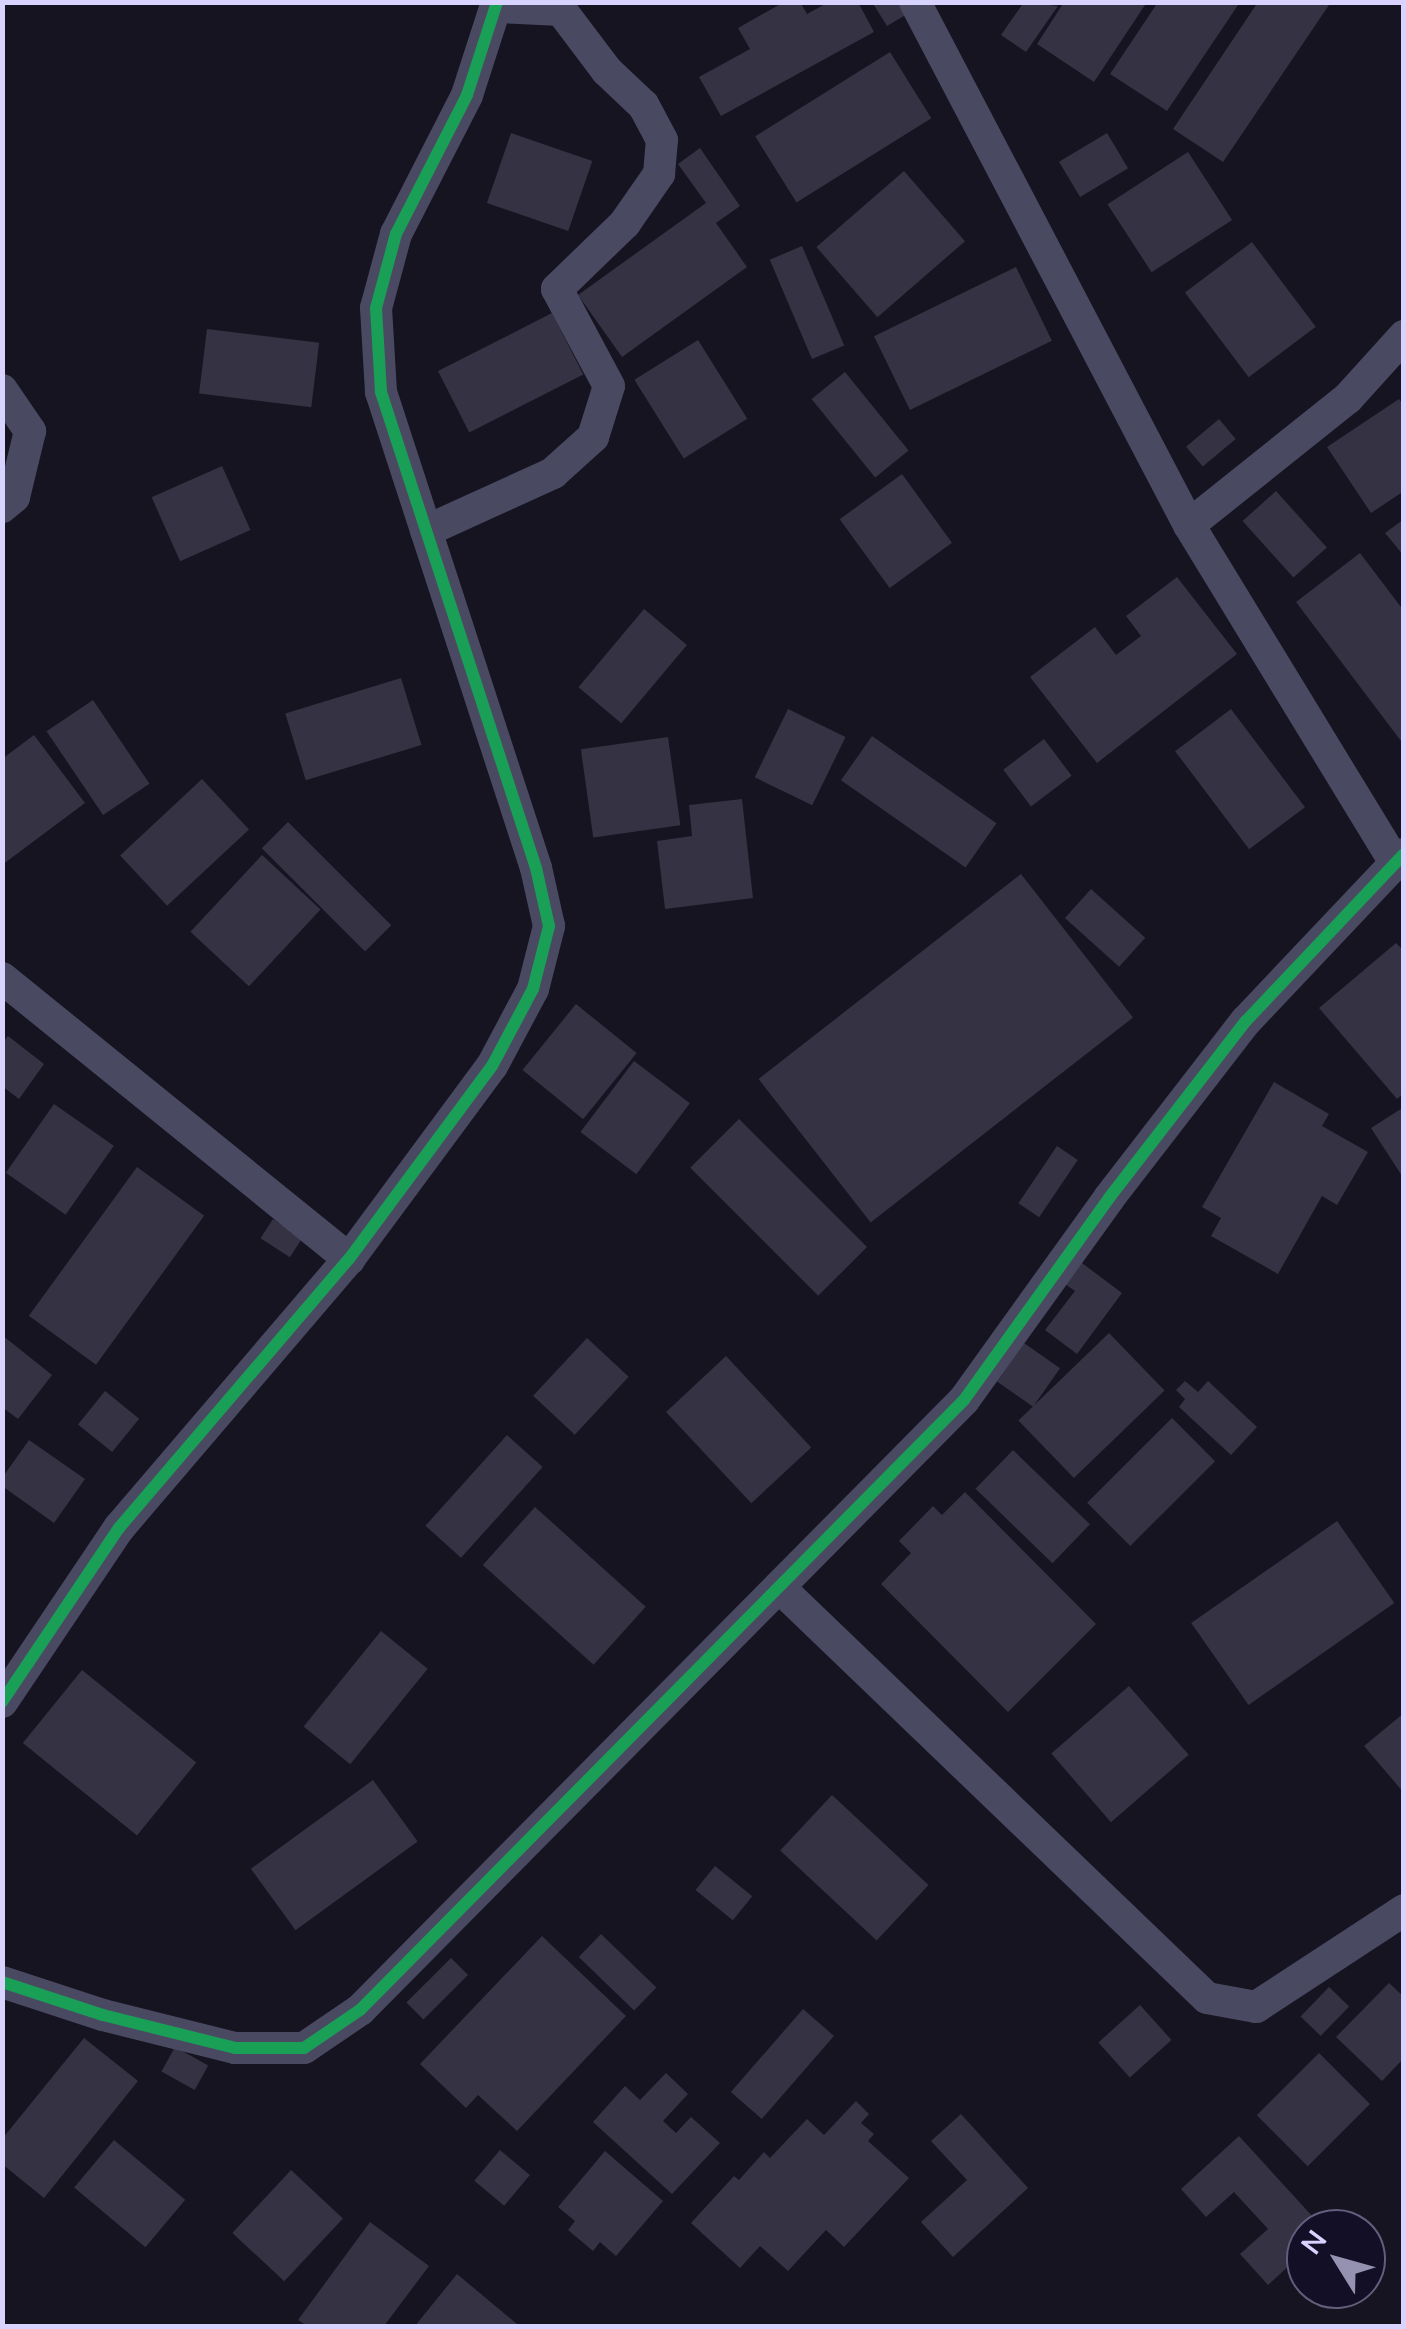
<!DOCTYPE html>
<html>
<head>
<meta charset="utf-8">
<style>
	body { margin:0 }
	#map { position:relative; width:1406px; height:2329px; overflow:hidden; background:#161421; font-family:Mulish,sans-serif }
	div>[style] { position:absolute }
	.building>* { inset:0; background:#343243; transform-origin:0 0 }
	.street>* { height:32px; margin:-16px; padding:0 16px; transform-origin:16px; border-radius:16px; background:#4a4962 }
	.cycleway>* { height:12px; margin:-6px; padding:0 6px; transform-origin:6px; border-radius:6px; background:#1a9f57 }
	span { translate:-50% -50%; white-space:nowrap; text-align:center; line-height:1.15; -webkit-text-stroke:8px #130f26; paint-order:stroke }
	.frame { position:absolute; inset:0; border:5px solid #d9d4ff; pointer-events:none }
	.north { position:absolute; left:1286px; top:2209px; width:100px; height:100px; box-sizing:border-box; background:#130f26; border:2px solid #625e7d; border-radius:50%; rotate:307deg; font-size:28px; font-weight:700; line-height:40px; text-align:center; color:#d9d4ff }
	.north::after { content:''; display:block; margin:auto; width:35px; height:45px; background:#9591b1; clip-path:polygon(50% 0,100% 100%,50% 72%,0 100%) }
</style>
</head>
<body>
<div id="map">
	<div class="building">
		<i style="clip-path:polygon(784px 2px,800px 2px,807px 14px,829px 2px,858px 2px,874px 32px,721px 116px,699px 77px,750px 49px,738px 28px)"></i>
		<i style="clip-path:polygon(872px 2px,909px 2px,914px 10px,887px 26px)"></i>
		<i style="clip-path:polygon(1024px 2px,1058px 6px,1026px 52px,1001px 35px)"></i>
		<i style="clip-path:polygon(1064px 2px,1147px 2px,1094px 82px,1037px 44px)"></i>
		<i style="clip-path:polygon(1158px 2px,1240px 2px,1167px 111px,1110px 74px)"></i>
		<i style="clip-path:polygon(1258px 2px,1331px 2px,1223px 162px,1173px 129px)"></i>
		<i style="left:890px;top:52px;width:78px;height:159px;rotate:58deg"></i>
		<i style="left:511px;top:133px;width:86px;height:74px;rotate:19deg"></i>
		<i style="left:1107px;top:133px;width:41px;height:56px;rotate:59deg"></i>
		<i style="clip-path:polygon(700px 148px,740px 206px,716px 223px,747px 267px,622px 357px,578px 295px,706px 203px,678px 164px)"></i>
		<i style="left:1188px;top:152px;width:81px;height:96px;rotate:57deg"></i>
		<i style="left:904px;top:171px;width:93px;height:116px;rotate:49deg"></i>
		<i style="left:1252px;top:242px;width:106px;height:84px;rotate:53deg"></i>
		<i style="left:802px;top:246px;width:108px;height:35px;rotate:67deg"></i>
		<i style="left:1016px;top:267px;width:82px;height:158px;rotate:64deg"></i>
		<i style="left:552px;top:313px;width:69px;height:128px;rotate:63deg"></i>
		<i style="left:207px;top:329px;width:113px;height:65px;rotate:7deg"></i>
		<i style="left:698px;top:340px;width:93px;height:75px;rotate:58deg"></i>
		<i style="left:845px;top:372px;width:101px;height:43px;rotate:51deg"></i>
		<i style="clip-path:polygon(1399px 399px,1404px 406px,1404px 491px,1371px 513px,1327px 447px)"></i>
		<i style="left:1219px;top:419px;width:26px;height:43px;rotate:50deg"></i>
		<i style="left:222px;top:466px;width:70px;height:77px;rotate:66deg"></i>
		<i style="left:902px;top:474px;width:85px;height:77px;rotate:54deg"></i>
		<i style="left:1276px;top:491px;width:76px;height:45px;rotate:48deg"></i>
		<i style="clip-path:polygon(1404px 519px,1404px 556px,1385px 533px)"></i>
		<i style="clip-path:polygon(1360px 553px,1404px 611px,1404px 745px,1296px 602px)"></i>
		<i style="clip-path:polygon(1177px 577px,1237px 654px,1097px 763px,1030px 677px,1095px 627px,1116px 655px,1141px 636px,1126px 616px)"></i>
		<i style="left:644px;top:609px;width:56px;height:102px;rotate:40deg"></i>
		<i style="left:401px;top:678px;width:70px;height:121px;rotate:73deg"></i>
		<i style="left:93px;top:700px;width:101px;height:56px;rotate:56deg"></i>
		<i style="left:788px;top:709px;width:64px;height:76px;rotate:26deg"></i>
		<i style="left:1231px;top:709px;width:123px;height:70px;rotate:53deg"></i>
		<i style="clip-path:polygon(34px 735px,85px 803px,2px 865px,2px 759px)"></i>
		<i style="left:872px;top:736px;width:152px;height:54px;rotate:35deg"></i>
		<i style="left:668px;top:737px;width:89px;height:88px;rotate:82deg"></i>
		<i style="left:1044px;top:739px;width:46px;height:51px;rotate:53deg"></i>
		<i style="left:202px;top:779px;width:69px;height:112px;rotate:47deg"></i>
		<i style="clip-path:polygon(742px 799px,753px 898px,665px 909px,657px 841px,692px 836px,689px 805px)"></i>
		<i style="left:288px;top:822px;width:146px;height:37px;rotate:45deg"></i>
		<i style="left:262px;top:855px;width:80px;height:105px;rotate:43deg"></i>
		<i style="left:1021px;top:874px;width:182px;height:333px;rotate:52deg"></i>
		<i style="left:1091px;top:889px;width:73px;height:39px;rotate:42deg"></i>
		<i style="clip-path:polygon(1396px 943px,1404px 951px,1404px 1093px,1397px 1099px,1319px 1008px)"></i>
		<i style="left:576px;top:1004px;width:78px;height:85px;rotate:39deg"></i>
		<i style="clip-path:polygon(8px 1036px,44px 1064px,19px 1099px,2px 1086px,2px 1043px)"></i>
		<i style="left:634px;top:1061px;width:70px;height:89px;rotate:37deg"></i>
		<i style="clip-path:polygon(1274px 1082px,1329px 1114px,1322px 1126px,1368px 1152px,1337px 1205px,1322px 1196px,1278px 1274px,1211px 1236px,1221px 1218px,1202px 1207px)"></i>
		<i style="left:54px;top:1104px;width:73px;height:84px;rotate:35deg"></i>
		<i style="clip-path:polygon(1404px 1107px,1404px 1179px,1371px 1128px)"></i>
		<i style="left:739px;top:1119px;width:181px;height:69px;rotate:45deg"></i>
		<i style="left:1057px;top:1146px;width:25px;height:69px;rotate:34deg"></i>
		<i style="left:137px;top:1167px;width:83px;height:184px;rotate:36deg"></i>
		<i style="left:273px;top:1219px;width:35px;height:23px;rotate:33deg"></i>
		<i style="clip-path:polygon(1082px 1263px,1122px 1293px,1077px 1354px,1045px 1330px,1075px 1291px,1065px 1284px)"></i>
		<i style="left:1109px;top:1333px;width:80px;height:126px;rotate:46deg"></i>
		<i style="clip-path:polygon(2px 1335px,52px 1375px,18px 1419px,2px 1407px)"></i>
		<i style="left:587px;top:1338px;width:57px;height:79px;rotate:43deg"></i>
		<i style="left:1024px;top:1343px;width:44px;height:47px;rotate:35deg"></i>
		<i style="left:726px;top:1356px;width:125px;height:82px;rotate:47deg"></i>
		<i style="clip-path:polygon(1185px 1381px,1198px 1392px,1208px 1381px,1257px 1427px,1231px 1455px,1179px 1407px,1185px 1399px,1176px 1390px)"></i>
		<i style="left:105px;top:1391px;width:44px;height:43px;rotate:39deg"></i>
		<i style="left:1172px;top:1418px;width:61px;height:120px;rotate:45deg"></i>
		<i style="left:507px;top:1435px;width:48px;height:122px;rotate:42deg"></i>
		<i style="clip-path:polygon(29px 1440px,85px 1479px,54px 1523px,2px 1486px,2px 1478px)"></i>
		<i style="left:1013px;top:1450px;width:107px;height:54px;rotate:44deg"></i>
		<i style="clip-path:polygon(965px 1492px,1096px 1624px,1008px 1712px,881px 1584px,911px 1553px,899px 1541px,933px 1506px,942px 1515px)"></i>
		<i style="left:535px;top:1507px;width:149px;height:78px;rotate:42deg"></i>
		<i style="left:1337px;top:1521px;width:100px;height:178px;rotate:55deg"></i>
		<i style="left:381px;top:1631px;width:60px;height:123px;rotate:39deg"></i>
		<i style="left:82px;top:1670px;width:147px;height:94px;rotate:39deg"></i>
		<i style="left:1129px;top:1686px;width:91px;height:103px;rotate:49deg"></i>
		<i style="clip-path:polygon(1404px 1713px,1404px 1793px,1364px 1746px)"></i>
		<i style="left:373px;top:1780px;width:76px;height:151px;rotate:54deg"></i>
		<i style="left:832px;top:1795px;width:132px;height:76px;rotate:43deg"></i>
		<i style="left:715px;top:1866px;width:48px;height:31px;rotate:39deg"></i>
		<i style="left:601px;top:1934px;width:77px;height:32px;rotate:44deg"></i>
		<i style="clip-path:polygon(542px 1936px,626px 2016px,517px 2131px,478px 2095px,466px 2108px,420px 2064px)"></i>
		<i style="left:451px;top:1958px;width:24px;height:63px;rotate:45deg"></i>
		<i style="clip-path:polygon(1389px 1983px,1404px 1997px,1404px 2058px,1382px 2081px,1336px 2037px)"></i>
		<i style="left:1329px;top:1987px;width:28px;height:41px;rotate:44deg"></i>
		<i style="left:1140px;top:2005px;width:47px;height:56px;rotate:48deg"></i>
		<i style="left:803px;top:2009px;width:41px;height:110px;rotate:41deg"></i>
		<i style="clip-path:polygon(84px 2038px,138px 2081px,44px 2198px,2px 2164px,2px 2139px)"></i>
		<i style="left:175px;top:2047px;width:38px;height:28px;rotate:29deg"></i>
		<i style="left:1319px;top:2053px;width:72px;height:88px;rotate:45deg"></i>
		<i style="clip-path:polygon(666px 2073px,688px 2094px,663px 2121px,676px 2133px,691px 2117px,720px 2143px,672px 2194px,593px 2122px,625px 2086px,640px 2100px)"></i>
		<i style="clip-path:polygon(856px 2101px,869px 2114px,861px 2123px,874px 2134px,868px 2141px,909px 2178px,844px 2247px,826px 2230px,788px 2271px,760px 2246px,740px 2268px,691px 2223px,734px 2176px,739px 2180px,764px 2152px,770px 2158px,807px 2119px,824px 2135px)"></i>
		<i style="clip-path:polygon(961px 2114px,1028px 2188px,953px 2257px,921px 2222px,967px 2180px,931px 2141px)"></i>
		<i style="clip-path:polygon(1239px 2136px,1324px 2229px,1306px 2229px,1306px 2250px,1268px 2285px,1240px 2254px,1268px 2229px,1234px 2192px,1206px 2217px,1181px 2189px)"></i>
		<i style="left:114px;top:2140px;width:93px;height:62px;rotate:40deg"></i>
		<i style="left:500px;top:2150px;width:39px;height:40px;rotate:40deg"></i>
		<i style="clip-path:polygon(605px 2151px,663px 2201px,616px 2256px,600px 2242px,593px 2251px,568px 2230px,575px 2221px,558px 2207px)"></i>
		<i style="left:291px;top:2170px;width:71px;height:86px;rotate:43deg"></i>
		<i style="clip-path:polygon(370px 2222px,429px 2266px,384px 2326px,307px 2326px,298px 2320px)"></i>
		<i style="clip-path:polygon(457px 2274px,517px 2324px,516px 2326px,415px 2326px)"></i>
	</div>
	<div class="street">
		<i style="left:915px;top:2px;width:590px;rotate:62.35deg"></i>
		<i style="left:1189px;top:525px;width:394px;rotate:58.6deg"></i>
		<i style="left:2px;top:390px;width:50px;rotate:55.7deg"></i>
		<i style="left:30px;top:431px;width:68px;rotate:103.6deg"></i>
		<i style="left:14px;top:497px;width:16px;rotate:140deg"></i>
		<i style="left:1189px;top:525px;width:203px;rotate:-38.6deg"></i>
		<i style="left:1348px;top:398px;width:84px;rotate:-47.9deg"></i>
		<i style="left:426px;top:531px;width:140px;rotate:-24.5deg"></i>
		<i style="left:553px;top:473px;width:54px;rotate:-42deg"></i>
		<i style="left:593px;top:437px;width:53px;rotate:-72.6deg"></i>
		<i style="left:609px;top:386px;width:110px;rotate:-118.2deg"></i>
		<i style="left:557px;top:289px;width:95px;rotate:-44.1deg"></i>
		<i style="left:625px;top:223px;width:60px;rotate:-55.2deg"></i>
		<i style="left:659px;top:174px;width:34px;rotate:-85deg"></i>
		<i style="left:662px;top:140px;width:40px;rotate:-118deg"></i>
		<i style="left:643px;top:105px;width:50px;rotate:-136.6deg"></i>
		<i style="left:607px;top:71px;width:76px;rotate:-127deg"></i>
		<i style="left:561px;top:10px;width:64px;rotate:-177.3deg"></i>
		<i style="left:2px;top:978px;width:447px;rotate:39deg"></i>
		<i style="left:779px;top:1587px;width:593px;rotate:43.84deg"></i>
		<i style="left:1207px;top:1998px;width:50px;rotate:10.4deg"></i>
		<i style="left:1256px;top:2007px;width:177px;rotate:-33.2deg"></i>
		<i style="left:2px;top:1702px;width:210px;rotate:-56.1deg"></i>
		<i style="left:119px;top:1528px;width:354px;rotate:-49.5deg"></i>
		<i style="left:349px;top:1259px;width:240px;rotate:-53.5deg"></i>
		<i style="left:492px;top:1066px;width:87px;rotate:-62deg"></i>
		<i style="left:533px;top:989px;width:65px;rotate:-75.7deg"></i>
		<i style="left:549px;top:926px;width:59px;rotate:-102.6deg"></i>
		<i style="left:536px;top:868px;width:501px;rotate:-108.04deg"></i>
		<i style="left:381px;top:392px;width:84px;rotate:-93.4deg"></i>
		<i style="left:376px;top:308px;width:77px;rotate:-74.9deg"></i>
		<i style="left:396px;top:234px;width:156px;rotate:-62.9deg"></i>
		<i style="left:467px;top:95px;width:98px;rotate:-72.1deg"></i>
		<i style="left:2px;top:1982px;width:106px;rotate:18.1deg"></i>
		<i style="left:103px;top:2015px;width:136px;rotate:14deg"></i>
		<i style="left:235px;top:2048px;width:69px"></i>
		<i style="left:304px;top:2048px;width:68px;rotate:-34.2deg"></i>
		<i style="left:360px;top:2010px;width:858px;rotate:-45.28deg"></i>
		<i style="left:964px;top:1400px;width:249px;rotate:-54.3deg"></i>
		<i style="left:1109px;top:1198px;width:224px;rotate:-52.3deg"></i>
		<i style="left:1246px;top:1021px;width:230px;rotate:-46.6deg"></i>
	</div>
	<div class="cycleway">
		<i style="left:2px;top:1702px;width:210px;rotate:-56.1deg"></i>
		<i style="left:119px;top:1528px;width:354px;rotate:-49.5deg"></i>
		<i style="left:349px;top:1259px;width:240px;rotate:-53.5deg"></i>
		<i style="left:492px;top:1066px;width:87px;rotate:-62deg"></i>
		<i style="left:533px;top:989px;width:65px;rotate:-75.7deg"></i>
		<i style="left:549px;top:926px;width:59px;rotate:-102.6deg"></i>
		<i style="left:536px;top:868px;width:501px;rotate:-108.04deg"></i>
		<i style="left:381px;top:392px;width:84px;rotate:-93.4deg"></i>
		<i style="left:376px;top:308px;width:77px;rotate:-74.9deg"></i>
		<i style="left:396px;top:234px;width:156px;rotate:-62.9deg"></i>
		<i style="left:467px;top:95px;width:98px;rotate:-72.1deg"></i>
		<i style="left:2px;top:1982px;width:106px;rotate:18.1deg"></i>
		<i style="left:103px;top:2015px;width:136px;rotate:14deg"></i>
		<i style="left:235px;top:2048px;width:69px"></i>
		<i style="left:304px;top:2048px;width:68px;rotate:-34.2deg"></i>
		<i style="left:360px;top:2010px;width:858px;rotate:-45.28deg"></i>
		<i style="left:964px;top:1400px;width:249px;rotate:-54.3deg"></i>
		<i style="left:1109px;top:1198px;width:224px;rotate:-52.3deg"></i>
		<i style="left:1246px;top:1021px;width:230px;rotate:-46.6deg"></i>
	</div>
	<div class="frame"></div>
	<div class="north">N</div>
</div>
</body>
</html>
